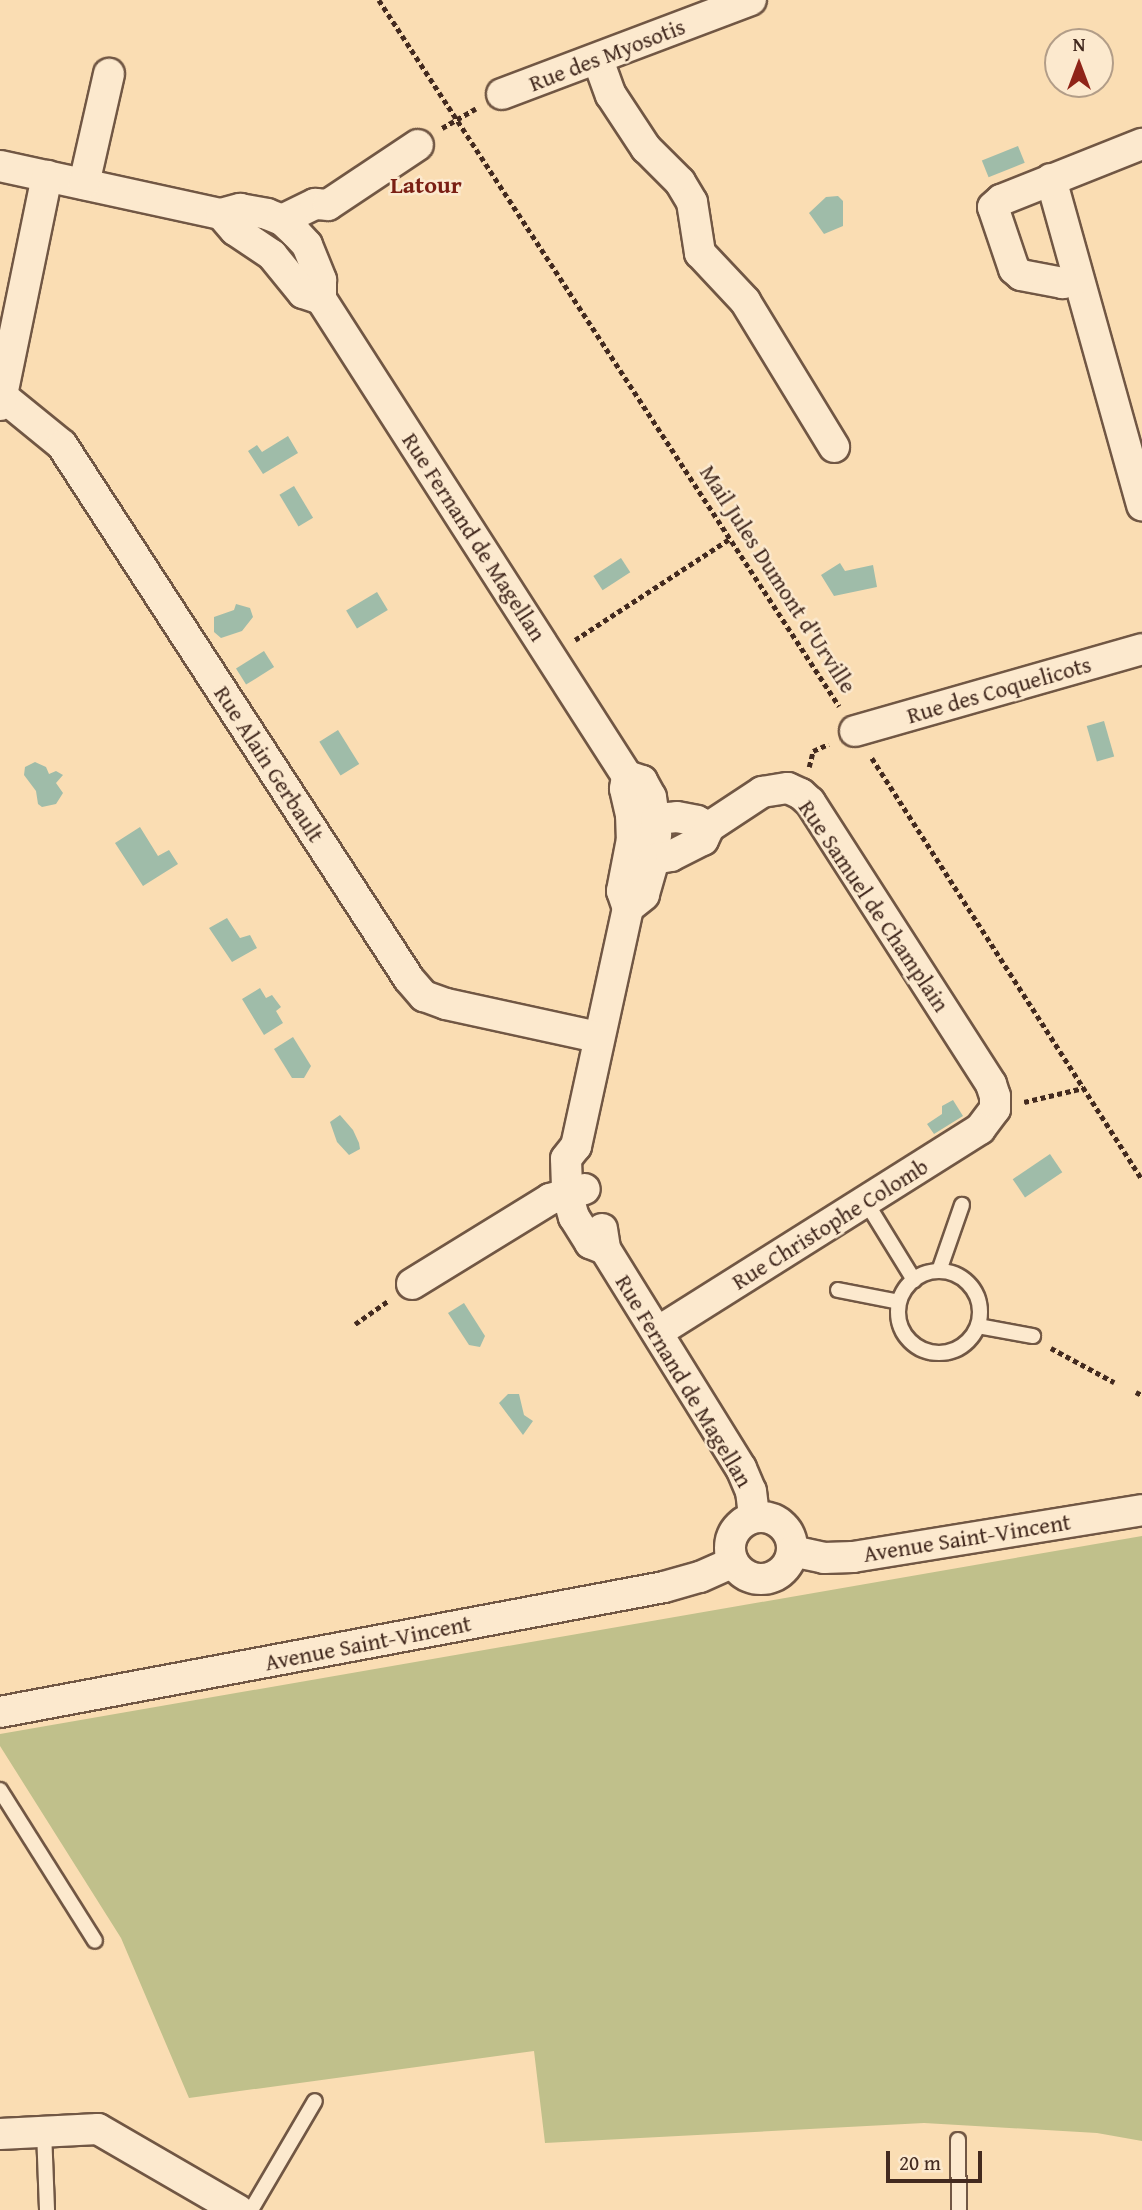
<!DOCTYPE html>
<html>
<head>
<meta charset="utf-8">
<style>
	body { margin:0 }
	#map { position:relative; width:1142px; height:2210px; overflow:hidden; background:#faddb3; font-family:"Gentium Book Plus",serif }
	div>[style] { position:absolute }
	.green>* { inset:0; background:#c0c08b }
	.water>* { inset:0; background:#9fbca9; transform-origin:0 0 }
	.path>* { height:4.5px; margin-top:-2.25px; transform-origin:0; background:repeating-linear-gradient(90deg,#432a1f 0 5px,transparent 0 8.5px) }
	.roads { filter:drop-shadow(2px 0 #715744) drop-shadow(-2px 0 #715744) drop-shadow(0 2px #715744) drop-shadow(0 -2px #715744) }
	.lane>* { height:14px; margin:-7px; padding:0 7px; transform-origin:7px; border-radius:7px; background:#fce9ce }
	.lane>.ring { margin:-7px; padding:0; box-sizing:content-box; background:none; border:14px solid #fce9ce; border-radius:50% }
	.street>* { height:30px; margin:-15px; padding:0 15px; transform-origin:15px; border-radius:15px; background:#fce9ce }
	.street>.ring { margin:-15px; padding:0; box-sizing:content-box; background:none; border:30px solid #fce9ce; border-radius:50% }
	span { translate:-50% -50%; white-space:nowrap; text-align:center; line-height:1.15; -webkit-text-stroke:5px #fce9ce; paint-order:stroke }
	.street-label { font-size:23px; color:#432a1f }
	.neighbourhood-label { font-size:24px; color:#7a1f14; font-weight:700 }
	.north { position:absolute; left:1044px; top:28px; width:70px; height:70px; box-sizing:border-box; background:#fce9ce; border:2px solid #b29d88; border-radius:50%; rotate:0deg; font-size:19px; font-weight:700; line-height:28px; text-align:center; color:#432a1f }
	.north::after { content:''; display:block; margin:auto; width:24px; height:32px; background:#8f2418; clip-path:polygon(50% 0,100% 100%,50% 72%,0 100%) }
	.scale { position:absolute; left:886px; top:2151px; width:96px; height:32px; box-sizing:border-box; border:4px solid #432a1f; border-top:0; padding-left:9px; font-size:21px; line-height:24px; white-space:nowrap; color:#432a1f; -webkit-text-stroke:5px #fce9ce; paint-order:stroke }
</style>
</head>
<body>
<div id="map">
	<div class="green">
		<i style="clip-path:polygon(1142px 1536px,1142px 2141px,1097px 2133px,924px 2123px,545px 2143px,534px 2051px,189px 2098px,121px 1938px,0 1746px,0 1734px)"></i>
	</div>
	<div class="water">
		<i style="left:1018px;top:146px;width:18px;height:39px;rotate:68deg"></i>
		<i style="clip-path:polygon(838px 196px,843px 201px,843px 226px,824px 234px,809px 213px,826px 197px)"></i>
		<i style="clip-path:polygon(288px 436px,298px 453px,263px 474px,248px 451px,257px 445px,262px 452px)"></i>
		<i style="left:294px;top:486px;width:37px;height:17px;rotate:59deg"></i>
		<i style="left:621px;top:558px;width:17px;height:33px;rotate:57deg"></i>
		<i style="clip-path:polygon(840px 563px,845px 571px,873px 565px,877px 587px,834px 596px,821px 575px)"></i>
		<i style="left:377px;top:592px;width:21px;height:36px;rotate:59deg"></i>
		<i style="clip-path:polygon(236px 604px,250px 608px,253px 617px,242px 631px,221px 638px,214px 632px,214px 617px,234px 610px)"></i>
		<i style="left:264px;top:651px;width:19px;height:33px;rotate:58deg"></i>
		<i style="left:1104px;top:721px;width:37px;height:18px;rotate:74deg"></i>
		<i style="left:338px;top:730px;width:40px;height:22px;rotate:58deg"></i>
		<i style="clip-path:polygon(35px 762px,46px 767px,49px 774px,56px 771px,63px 775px,56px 783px,63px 793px,56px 804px,42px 807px,38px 804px,36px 791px,24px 775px,25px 767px)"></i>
		<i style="clip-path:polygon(140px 827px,158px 856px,169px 850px,178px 864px,143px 886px,115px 843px)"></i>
		<i style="clip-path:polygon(227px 918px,240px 938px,250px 935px,257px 948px,232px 962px,209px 928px)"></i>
		<i style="clip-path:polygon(260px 988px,266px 998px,272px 995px,281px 1007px,276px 1011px,283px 1023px,264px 1035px,242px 999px)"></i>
		<i style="clip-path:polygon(293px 1037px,311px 1066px,304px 1078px,292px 1078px,274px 1049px)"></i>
		<i style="clip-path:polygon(953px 1100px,963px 1116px,934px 1134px,927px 1124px,942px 1114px,942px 1106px)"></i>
		<i style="clip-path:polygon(340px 1115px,353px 1130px,359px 1143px,360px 1149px,349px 1155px,337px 1142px,330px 1122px)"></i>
		<i style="left:1050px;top:1154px;width:22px;height:45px;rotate:56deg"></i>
		<i style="clip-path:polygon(464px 1303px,485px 1336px,480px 1347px,469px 1345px,448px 1313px)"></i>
		<i style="clip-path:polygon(508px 1394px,519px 1394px,524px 1415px,533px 1421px,523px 1435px,499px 1403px)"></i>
	</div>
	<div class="path">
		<i style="left:379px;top:0;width:843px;rotate:56.91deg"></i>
		<i style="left:442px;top:128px;width:39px;rotate:-30deg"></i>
		<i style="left:575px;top:640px;width:186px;rotate:-33.2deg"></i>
		<i style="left:872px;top:758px;width:500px;rotate:57.33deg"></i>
		<i style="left:809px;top:767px;width:16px;rotate:-76deg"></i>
		<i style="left:813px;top:751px;width:17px;rotate:-24deg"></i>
		<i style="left:1024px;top:1102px;width:61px;rotate:-13.3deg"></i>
		<i style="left:355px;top:1324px;width:40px;rotate:-34.9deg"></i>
		<i style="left:1051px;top:1348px;width:72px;rotate:28.4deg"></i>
		<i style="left:1136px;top:1392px;width:7px;rotate:27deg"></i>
	</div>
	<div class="roads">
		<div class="lane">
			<i style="left:866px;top:1202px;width:92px;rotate:58.4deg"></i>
			<i style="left:939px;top:1271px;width:70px;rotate:-70.8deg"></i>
			<i class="ring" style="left:898px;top:1271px;width:68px;height:68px"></i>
			<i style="left:838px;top:1290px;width:62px;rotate:11.1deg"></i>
			<i style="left:978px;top:1326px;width:56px;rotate:10.3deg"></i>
			<i style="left:0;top:1790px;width:178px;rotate:57.8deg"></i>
			<i style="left:44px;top:2131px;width:79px;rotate:87.8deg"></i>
			<i style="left:958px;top:2140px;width:70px;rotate:89.2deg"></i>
			<i style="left:251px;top:2210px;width:126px;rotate:-59.6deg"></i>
		</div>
		<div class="street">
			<i style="left:598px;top:60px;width:37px;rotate:70deg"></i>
			<i style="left:611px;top:95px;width:64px;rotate:56.6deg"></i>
			<i style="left:646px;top:148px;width:48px;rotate:45deg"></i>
			<i style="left:680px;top:182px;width:23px;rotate:59deg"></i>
			<i style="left:692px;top:202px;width:52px;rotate:81.1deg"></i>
			<i style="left:700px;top:253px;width:66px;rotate:46.8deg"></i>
			<i style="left:745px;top:301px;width:171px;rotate:58.6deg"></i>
			<i style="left:502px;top:94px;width:266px;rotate:-20.7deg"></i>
			<i style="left:0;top:166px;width:226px;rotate:12.3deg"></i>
			<i style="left:221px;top:214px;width:20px;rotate:-15deg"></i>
			<i style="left:240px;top:209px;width:27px;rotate:10deg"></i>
			<i style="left:267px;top:214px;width:16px;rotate:22deg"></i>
			<i style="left:282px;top:220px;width:19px;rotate:43deg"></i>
			<i style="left:296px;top:233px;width:16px;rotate:47deg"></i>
			<i style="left:307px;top:245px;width:38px;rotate:68deg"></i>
			<i style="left:321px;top:280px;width:19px;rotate:90deg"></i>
			<i style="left:321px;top:299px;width:567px;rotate:57.32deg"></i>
			<i style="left:627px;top:776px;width:13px;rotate:99deg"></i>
			<i style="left:625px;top:789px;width:26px;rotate:77deg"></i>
			<i style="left:631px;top:814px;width:25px;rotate:88deg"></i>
			<i style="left:632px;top:839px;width:53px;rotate:100.9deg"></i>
			<i style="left:622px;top:891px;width:18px;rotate:71deg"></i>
			<i style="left:628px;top:908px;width:244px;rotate:102.3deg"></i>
			<i style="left:576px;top:1146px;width:16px;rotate:128deg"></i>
			<i style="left:566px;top:1159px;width:34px;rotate:88deg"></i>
			<i style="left:567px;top:1193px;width:25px;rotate:74deg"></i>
			<i style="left:574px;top:1217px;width:31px;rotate:58deg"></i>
			<i style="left:590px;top:1243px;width:16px;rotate:22deg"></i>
			<i style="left:1051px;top:179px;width:339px;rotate:74.4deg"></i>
			<i style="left:84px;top:184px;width:113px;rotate:-77.2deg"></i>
			<i style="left:221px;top:214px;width:21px;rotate:49deg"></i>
			<i style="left:235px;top:230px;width:45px;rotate:34deg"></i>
			<i style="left:272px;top:255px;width:49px;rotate:50.8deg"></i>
			<i style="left:303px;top:293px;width:19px;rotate:18deg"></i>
			<i style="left:282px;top:220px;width:37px;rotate:-26deg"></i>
			<i style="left:315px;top:204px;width:13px;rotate:4deg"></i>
			<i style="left:328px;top:205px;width:108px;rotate:-33.7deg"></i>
			<i style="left:1077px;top:279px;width:15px;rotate:164deg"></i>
			<i style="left:1063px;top:283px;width:43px;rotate:-169.2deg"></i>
			<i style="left:1021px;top:275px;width:9px;rotate:-139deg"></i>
			<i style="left:1014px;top:269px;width:65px;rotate:-108.7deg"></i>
			<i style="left:993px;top:207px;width:11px;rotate:-41deg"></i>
			<i style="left:1001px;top:200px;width:152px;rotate:-21.7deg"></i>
			<i style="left:2px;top:396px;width:77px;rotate:39.2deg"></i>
			<i style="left:62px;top:445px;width:637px;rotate:56.98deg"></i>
			<i style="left:409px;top:979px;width:23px;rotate:49deg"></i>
			<i style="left:424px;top:996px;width:23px;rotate:20deg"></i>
			<i style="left:446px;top:1004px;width:155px;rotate:12.3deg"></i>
			<i style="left:0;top:405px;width:234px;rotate:-78.4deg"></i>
			<i style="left:855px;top:731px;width:298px;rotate:-15.9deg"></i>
			<i style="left:627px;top:776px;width:16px;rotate:18deg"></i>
			<i style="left:642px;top:781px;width:18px;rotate:61deg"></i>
			<i style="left:651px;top:797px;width:37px;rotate:82deg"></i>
			<i style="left:656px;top:834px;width:25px;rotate:95deg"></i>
			<i style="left:654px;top:859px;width:37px;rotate:106deg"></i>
			<i style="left:644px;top:895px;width:21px;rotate:141deg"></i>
			<i style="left:656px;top:819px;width:21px;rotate:-5deg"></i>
			<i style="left:677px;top:817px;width:20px;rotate:11deg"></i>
			<i style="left:697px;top:821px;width:13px;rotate:27deg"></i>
			<i style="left:654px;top:859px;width:17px;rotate:-10deg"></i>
			<i style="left:671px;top:856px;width:36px;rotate:-27deg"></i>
			<i style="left:703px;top:840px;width:14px;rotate:-65deg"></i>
			<i style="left:709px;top:827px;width:64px;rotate:-33.4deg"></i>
			<i style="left:762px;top:792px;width:26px;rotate:-9deg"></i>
			<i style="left:788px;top:788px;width:14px;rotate:25deg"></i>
			<i style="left:801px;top:794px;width:12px;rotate:42deg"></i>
			<i style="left:810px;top:802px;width:335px;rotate:57.3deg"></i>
			<i style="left:991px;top:1084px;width:13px;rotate:72deg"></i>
			<i style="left:995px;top:1096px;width:13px;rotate:90deg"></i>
			<i style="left:995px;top:1109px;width:25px;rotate:127deg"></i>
			<i style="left:980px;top:1129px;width:381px;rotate:147.8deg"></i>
			<i style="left:602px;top:1229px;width:20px;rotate:81deg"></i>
			<i style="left:605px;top:1249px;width:258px;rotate:58.2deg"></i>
			<i style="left:741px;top:1468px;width:25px;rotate:67deg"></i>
			<i style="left:751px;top:1491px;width:26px;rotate:83deg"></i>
			<i style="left:412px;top:1284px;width:162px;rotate:-31.6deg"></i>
			<i style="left:550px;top:1199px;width:36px;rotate:-16deg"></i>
			<i class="ring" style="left:730px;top:1517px;width:32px;height:32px"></i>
			<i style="left:792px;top:1551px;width:33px;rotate:12deg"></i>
			<i style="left:824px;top:1558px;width:29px;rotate:-2deg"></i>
			<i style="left:853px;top:1557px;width:293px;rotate:-9.2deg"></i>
			<i style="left:0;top:1712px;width:676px;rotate:-10.66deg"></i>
			<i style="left:664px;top:1587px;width:37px;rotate:-16deg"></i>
			<i style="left:700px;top:1577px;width:36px;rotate:-24deg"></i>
			<i style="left:0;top:2134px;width:98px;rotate:-2.9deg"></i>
			<i style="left:98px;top:2129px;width:162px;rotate:30.1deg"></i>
		</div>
	</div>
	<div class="street-label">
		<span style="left:607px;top:55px;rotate:-21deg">Rue des Myosotis</span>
		<span style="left:474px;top:537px;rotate:57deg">Rue Fernand de Magellan</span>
		<span style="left:778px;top:579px;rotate:57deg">Mail Jules Dumont d'Urville</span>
		<span style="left:999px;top:690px;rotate:-16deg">Rue des Coquelicots</span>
		<span style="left:269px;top:764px;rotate:57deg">Rue Alain Gerbault</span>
		<span style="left:874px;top:906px;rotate:56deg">Rue Samuel de Champlain</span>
		<span style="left:830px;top:1224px;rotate:-32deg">Rue Christophe Colomb</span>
		<span style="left:684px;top:1381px;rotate:59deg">Rue Fernand de Magellan</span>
		<span style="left:967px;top:1538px;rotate:-9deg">Avenue Saint-Vincent</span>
		<span style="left:368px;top:1643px;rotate:-11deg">Avenue Saint-Vincent</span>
	</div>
	<div class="neighbourhood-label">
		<span style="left:426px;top:185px">Latour</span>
	</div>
	<div class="north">N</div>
	<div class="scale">20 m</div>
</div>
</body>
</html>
